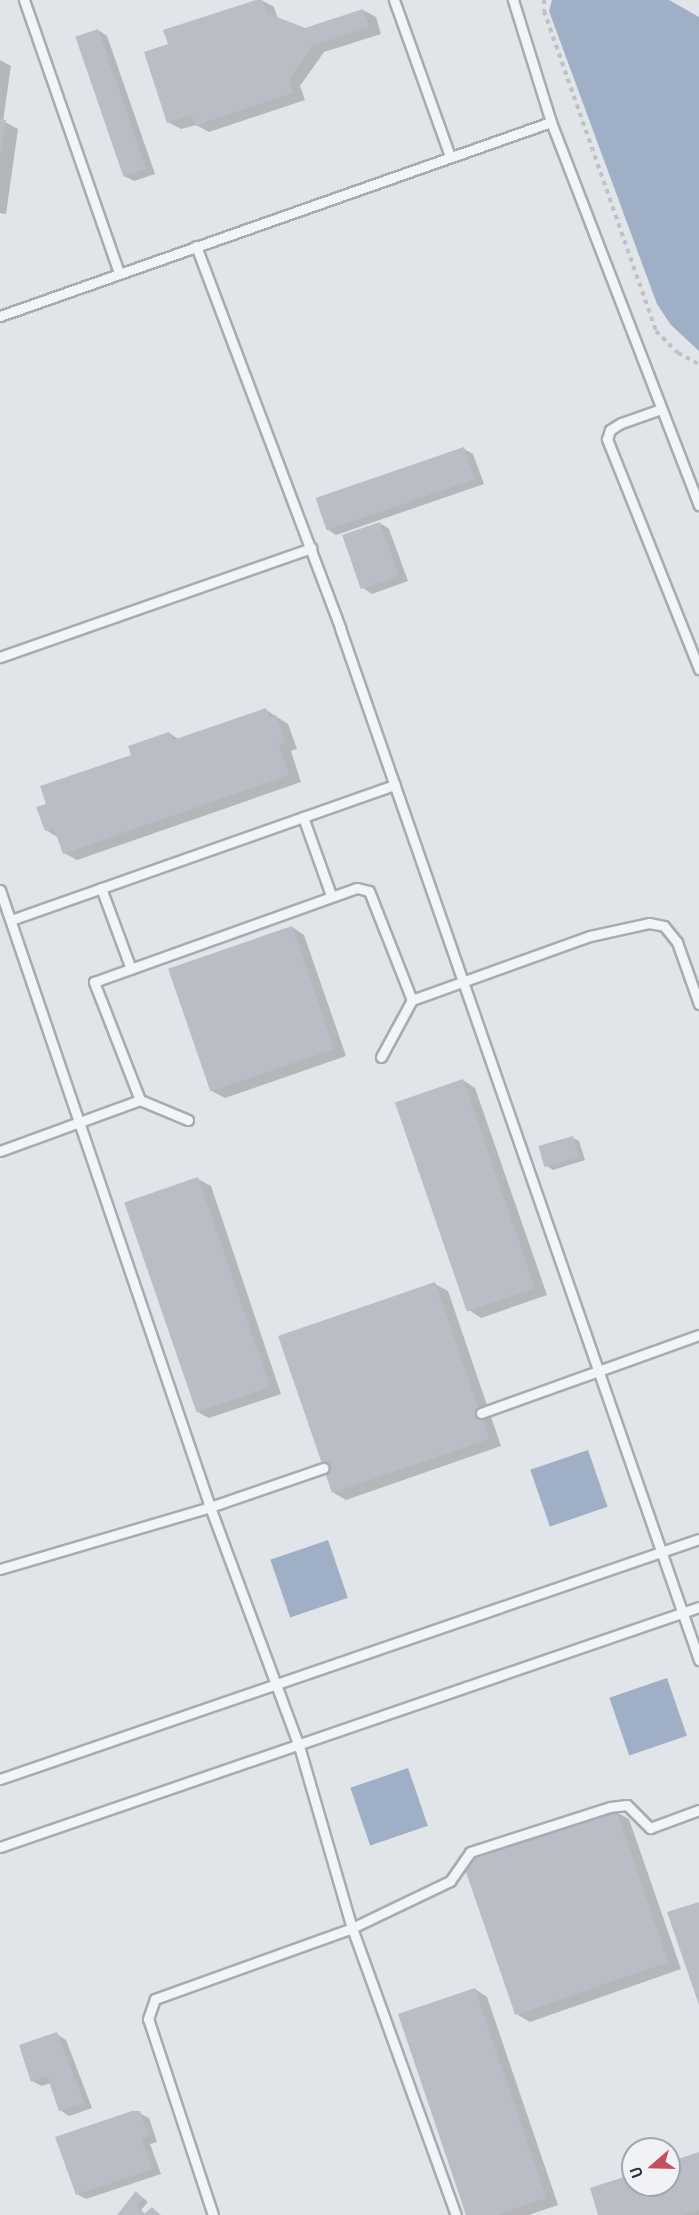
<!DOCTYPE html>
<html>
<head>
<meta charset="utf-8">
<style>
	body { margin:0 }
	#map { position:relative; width:699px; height:2215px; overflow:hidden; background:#e1e4e8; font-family:"PT Sans",sans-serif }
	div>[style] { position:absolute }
	.water>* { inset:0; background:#9fb0c6; transform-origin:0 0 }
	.shadow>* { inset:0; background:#0003 }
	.building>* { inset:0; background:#b9bdc5; transform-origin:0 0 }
	.path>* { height:4px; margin-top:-2px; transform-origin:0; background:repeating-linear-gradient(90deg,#bfc1c7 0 4.5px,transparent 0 9px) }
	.roads { filter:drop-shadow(2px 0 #a7abb2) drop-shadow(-2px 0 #a7abb2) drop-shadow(0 2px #a7abb2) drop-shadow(0 -2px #a7abb2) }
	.lane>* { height:9px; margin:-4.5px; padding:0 4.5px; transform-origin:4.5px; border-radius:4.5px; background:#f3f4f7 }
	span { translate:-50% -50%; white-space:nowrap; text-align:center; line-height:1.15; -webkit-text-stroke:6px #f0f2f6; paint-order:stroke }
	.north { position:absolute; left:621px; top:2137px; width:60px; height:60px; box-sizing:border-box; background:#f0f2f6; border:2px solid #a1a5ad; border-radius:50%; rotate:250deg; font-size:16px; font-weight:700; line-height:24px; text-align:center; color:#2b313f }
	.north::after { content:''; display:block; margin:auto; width:21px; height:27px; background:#c3505d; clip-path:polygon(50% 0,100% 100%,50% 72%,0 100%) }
</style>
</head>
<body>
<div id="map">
	<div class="water">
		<i style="clip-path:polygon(552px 0,669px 0,699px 17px,699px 351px,671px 325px,657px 304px,549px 11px)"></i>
		<i style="left:588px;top:1450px;width:60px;height:61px;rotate:71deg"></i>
		<i style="left:328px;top:1540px;width:61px;height:61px;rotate:71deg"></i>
		<i style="left:667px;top:1678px;width:61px;height:61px;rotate:71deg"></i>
		<i style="left:408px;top:1768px;width:61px;height:61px;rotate:71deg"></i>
	</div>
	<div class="shadow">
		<i style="clip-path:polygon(261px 0,274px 7px,278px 19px,305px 29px,363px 10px,376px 17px,381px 34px,324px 52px,300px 86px,305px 100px,209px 132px,196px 125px,181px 129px,168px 122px,170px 45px)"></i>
		<i style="clip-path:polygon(98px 30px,107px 36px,155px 174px,134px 181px,124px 176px)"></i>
		<i style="clip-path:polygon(0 60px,11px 66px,3px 121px,18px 129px,6px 214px,0 213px)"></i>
		<i style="clip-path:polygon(464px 449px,473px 454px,484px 484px,336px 535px,327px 529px)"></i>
		<i style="clip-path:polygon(380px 523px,389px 529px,408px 581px,372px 594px,363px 588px)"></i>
		<i style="clip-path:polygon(266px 710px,288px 724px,297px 749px,291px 751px,301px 782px,77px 860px,64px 853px,59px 838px,46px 830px,47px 804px,169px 733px,180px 740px)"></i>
		<i style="clip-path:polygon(292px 927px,304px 935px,346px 1056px,225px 1098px,212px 1091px)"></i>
		<i style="clip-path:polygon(463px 1080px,475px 1088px,547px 1295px,481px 1318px,469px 1310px)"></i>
		<i style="clip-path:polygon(573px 1138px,579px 1141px,585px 1160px,553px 1170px,547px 1166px)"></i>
		<i style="clip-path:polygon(198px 1179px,211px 1186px,281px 1394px,209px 1418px,196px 1411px)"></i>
		<i style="clip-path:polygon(435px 1284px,448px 1291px,501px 1446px,346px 1500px,334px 1493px)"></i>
		<i style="clip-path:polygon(616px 1812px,629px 1819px,681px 1969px,530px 2022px,518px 2015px)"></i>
		<i style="clip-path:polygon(475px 1989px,487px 1997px,558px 2205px,529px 2215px,468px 2215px)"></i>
		<i style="clip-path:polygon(57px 2034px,66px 2040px,92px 2108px,69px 2116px,60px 2110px,51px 2083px,42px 2086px,32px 2081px)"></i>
		<i style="clip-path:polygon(139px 2113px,149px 2118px,157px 2142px,150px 2144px,161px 2174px,86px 2199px,77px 2194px)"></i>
		<i style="clip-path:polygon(699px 2154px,699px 2215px,600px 2215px,633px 2175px,633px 2185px,669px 2185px,669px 2164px)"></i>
		<i style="clip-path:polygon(137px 2193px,148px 2202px,141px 2210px,146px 2215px,152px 2209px,161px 2215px,118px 2215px)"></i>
	</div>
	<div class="building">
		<i style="clip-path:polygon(256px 0,262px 0,267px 13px,305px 28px,363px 9px,369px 27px,312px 46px,289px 79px,293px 93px,195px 126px,191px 115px,167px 123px,144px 52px,168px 44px,163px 30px)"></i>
		<i style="left:98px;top:29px;width:148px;height:24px;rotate:71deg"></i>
		<i style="clip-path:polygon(0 119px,6px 120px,1px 152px,0 152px)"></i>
		<i style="left:464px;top:447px;width:34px;height:157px;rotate:71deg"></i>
		<i style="left:380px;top:522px;width:57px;height:40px;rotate:71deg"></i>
		<i style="clip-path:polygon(266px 708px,269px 718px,276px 715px,285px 742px,279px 744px,289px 775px,63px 854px,54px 828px,45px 831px,36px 807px,46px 804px,40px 786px,131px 755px,128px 746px,169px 732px,173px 740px)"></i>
		<i style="left:292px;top:926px;width:130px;height:131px;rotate:71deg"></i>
		<i style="left:463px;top:1079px;width:221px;height:72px;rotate:71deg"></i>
		<i style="left:573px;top:1136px;width:22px;height:36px;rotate:74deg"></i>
		<i style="left:198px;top:1177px;width:222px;height:78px;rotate:71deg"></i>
		<i style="left:435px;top:1282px;width:166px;height:166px;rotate:71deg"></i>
		<i style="left:616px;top:1810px;width:161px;height:162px;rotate:71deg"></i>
		<i style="clip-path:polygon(699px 1902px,699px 2005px,667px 1912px)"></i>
		<i style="clip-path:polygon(475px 1988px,546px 2198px,497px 2215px,466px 2215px,398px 2014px)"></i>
		<i style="clip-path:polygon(57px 2032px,84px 2103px,59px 2111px,47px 2076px,31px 2082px,19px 2045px)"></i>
		<i style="clip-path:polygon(132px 2111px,140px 2111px,149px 2136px,142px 2139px,152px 2169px,76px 2195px,55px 2137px)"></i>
		<i style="clip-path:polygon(699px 2152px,699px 2210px,684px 2215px,598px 2215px,590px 2188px,633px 2174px,633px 2185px,669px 2185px,669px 2162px)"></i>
		<i style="clip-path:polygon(136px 2191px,143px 2198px,136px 2206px,144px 2214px,152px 2207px,158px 2213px,155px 2215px,117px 2215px)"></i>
	</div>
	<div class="path">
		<i style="left:544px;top:0;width:11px;rotate:90deg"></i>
		<i style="left:544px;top:11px;width:339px;rotate:70.7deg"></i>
		<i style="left:656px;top:331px;width:31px;rotate:45deg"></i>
		<i style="left:678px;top:353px;width:24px;rotate:28deg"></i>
	</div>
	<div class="roads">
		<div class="lane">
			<i style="left:24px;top:0;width:289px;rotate:70.8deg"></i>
			<i style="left:394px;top:0;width:166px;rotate:70.3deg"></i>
			<i style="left:551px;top:122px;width:411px;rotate:68.9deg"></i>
			<i style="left:196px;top:246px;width:408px;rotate:69.3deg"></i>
			<i style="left:340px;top:628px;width:1093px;rotate:70.82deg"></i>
			<i style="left:0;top:316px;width:584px;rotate:-19.4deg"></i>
			<i style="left:551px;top:122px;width:128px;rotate:-107.3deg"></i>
			<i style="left:661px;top:409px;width:42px;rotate:160.7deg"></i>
			<i style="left:621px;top:423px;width:13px;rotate:148deg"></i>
			<i style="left:610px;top:430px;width:9px;rotate:108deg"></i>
			<i style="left:607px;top:439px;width:248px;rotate:68.2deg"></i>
			<i style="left:0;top:657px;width:330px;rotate:-19.3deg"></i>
			<i style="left:303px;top:817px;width:83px;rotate:70.3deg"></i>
			<i style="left:101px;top:888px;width:86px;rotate:69.7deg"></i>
			<i style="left:0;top:890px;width:652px;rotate:71.2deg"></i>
			<i style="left:210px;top:1507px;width:255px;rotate:69.6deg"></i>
			<i style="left:299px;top:1746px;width:190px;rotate:73.8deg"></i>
			<i style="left:352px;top:1928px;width:305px;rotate:70.1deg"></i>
			<i style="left:11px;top:920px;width:407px;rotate:-19.4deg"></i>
			<i style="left:381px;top:1057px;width:65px;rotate:-61.5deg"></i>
			<i style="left:140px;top:1100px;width:52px;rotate:22.6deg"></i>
			<i style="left:0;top:1151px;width:149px;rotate:-20deg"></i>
			<i style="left:140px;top:1100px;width:127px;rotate:-111.3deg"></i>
			<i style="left:94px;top:982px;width:279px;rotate:-19.7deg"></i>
			<i style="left:357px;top:888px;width:12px;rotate:14deg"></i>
			<i style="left:369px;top:891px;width:117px;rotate:68.5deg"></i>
			<i style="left:412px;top:1000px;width:189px;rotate:-19.8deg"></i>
			<i style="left:590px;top:936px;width:60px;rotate:-12.4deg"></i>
			<i style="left:649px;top:923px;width:15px;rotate:11deg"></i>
			<i style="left:664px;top:926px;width:21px;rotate:51deg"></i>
			<i style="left:677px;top:942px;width:66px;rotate:70.5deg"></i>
			<i style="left:481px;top:1413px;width:232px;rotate:-19.7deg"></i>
			<i style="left:0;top:1569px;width:219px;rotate:-16.4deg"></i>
			<i style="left:210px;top:1507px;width:120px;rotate:-19deg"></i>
			<i style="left:0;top:1779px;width:739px;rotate:-18.95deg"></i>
			<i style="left:0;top:1847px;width:739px;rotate:-18.95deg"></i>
			<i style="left:213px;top:2215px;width:206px;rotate:-108.3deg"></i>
			<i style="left:148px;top:2019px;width:21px;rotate:-71deg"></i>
			<i style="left:155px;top:1999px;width:209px;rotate:-19.8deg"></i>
			<i style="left:352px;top:1928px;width:109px;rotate:-25.6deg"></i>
			<i style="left:450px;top:1881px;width:35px;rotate:-55deg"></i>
			<i style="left:470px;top:1852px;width:147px;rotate:-17.8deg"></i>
			<i style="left:610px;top:1807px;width:17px;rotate:-7deg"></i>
			<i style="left:627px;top:1805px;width:33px;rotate:45deg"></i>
			<i style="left:650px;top:1828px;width:52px;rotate:-20.2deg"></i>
		</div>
	</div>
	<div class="north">U</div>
</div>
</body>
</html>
